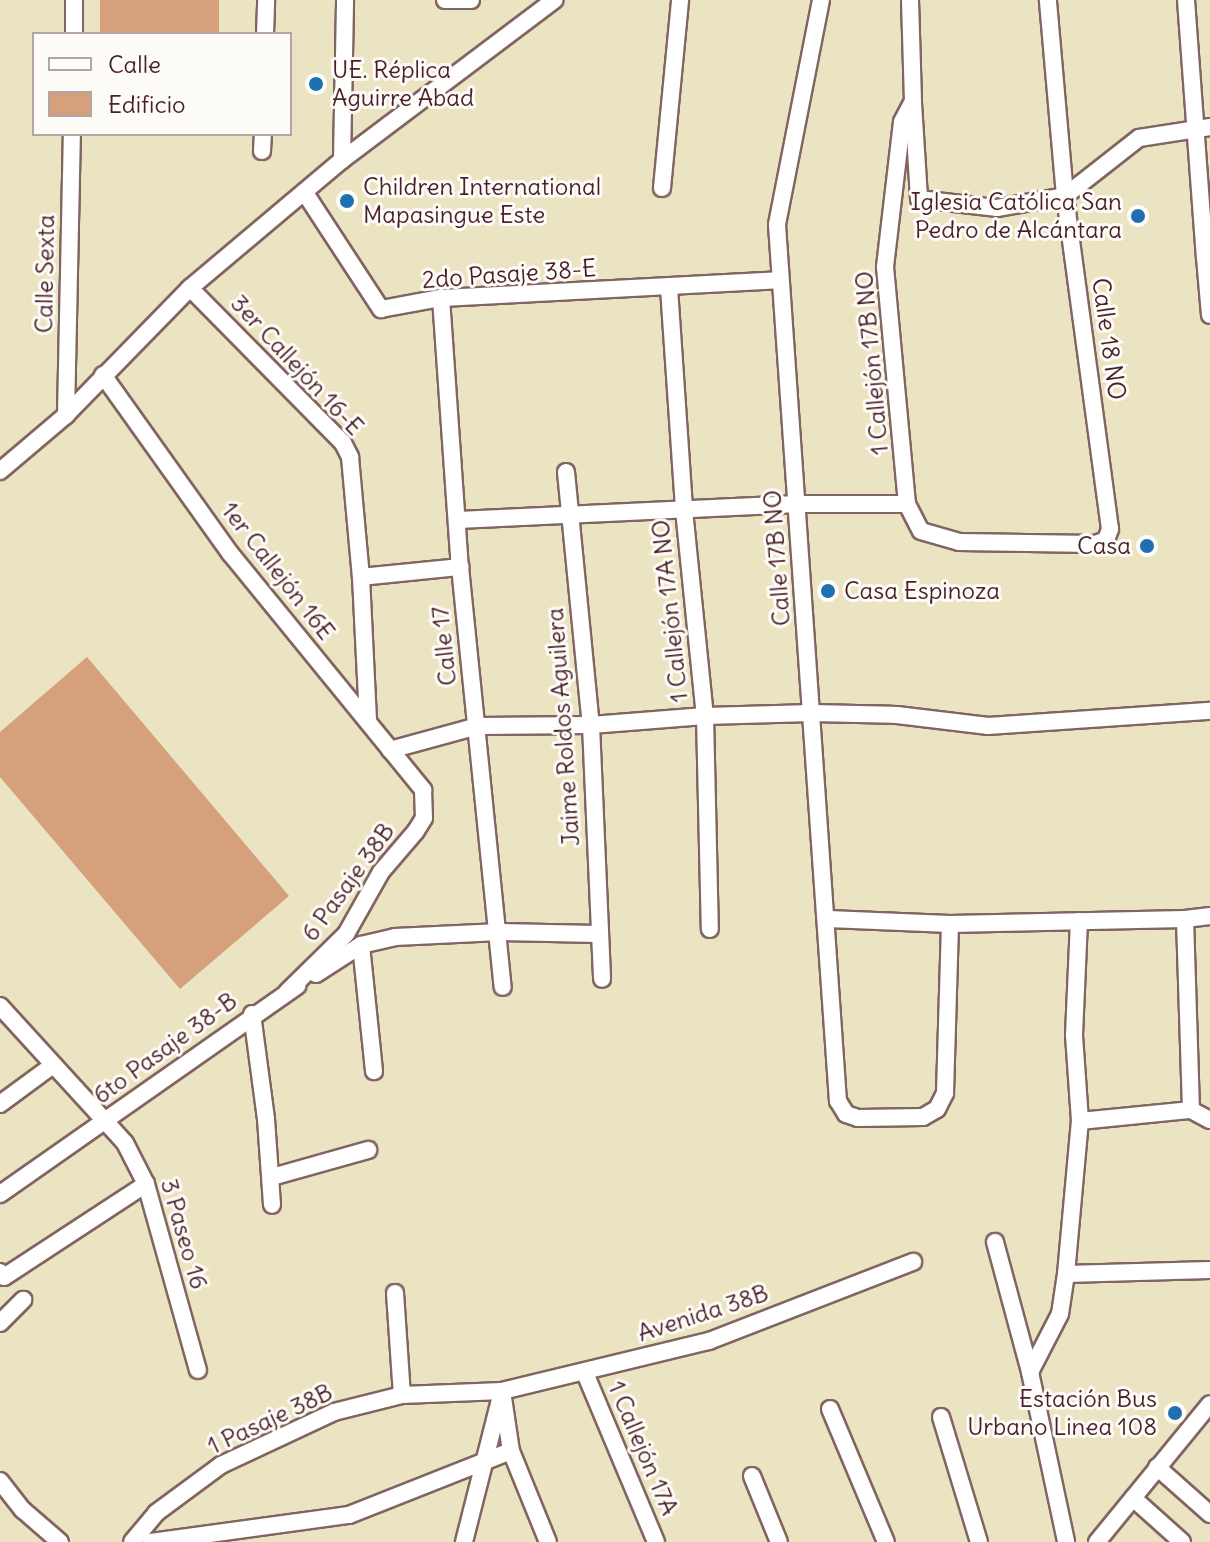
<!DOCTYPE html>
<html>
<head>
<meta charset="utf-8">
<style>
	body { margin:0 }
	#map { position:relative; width:1210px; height:1542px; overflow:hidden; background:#ebe4c3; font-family:Delius,sans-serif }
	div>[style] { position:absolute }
	.building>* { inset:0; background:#d5a07b; transform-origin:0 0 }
	.roads { filter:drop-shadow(2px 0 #826460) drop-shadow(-2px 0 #826460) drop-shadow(0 2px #826460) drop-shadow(0 -2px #826460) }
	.minor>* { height:16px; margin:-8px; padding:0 8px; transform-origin:8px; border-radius:8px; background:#fff }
	.dots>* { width:22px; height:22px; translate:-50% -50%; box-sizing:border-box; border:4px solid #fdfcf7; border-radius:50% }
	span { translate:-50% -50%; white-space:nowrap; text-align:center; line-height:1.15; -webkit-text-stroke:6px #fdfcf7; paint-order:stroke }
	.poi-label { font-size:24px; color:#4a1f2b }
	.left { translate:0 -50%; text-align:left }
	.right { translate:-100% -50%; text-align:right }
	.street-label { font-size:24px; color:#4a1f2b }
	.legend { position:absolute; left:32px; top:32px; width:260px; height:104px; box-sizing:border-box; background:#fdfcf7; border:2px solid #b5a4a5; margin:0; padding:10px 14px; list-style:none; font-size:24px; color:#4a1f2b }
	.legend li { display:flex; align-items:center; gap:16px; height:40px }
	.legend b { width:40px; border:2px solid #b5a4a5 }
</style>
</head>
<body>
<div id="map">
	<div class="building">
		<i style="left:100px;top:0;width:119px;height:34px"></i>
		<i style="clip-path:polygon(87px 657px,289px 896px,180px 989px,0 777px,0 732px)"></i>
	</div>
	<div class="roads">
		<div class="minor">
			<i style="left:445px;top:0;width:26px"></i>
			<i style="left:821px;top:0;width:229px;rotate:101.1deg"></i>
			<i style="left:777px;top:225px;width:878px;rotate:86.02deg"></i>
			<i style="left:838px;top:1101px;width:15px;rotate:58deg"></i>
			<i style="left:846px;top:1114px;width:13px;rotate:18deg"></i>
			<i style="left:858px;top:1118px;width:65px;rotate:-0.9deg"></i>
			<i style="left:923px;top:1117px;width:16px;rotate:-30deg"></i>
			<i style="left:937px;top:1109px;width:18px;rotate:-63deg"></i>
			<i style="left:945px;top:1093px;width:169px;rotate:-88.3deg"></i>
			<i style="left:910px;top:0;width:101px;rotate:88.3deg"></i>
			<i style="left:913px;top:101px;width:24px;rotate:118deg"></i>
			<i style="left:902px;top:122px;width:146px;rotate:96.7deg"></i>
			<i style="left:885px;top:267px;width:238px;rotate:84.7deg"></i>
			<i style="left:907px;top:504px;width:30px;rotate:63deg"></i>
			<i style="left:921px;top:531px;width:40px;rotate:16deg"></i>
			<i style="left:959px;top:542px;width:136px;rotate:0.8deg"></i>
			<i style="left:1095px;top:544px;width:12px;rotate:-20deg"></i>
			<i style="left:1106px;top:540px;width:12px;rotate:-70deg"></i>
			<i style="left:1110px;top:529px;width:336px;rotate:-97.7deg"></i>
			<i style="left:1065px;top:196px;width:197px;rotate:-95deg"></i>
			<i style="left:1186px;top:0;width:258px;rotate:85.8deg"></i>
			<i style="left:1205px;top:257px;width:5px"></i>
			<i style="left:74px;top:34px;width:34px;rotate:-90deg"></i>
			<i style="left:265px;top:34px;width:34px;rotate:-88deg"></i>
			<i style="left:913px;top:103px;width:96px;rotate:86.4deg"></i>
			<i style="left:919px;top:199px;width:79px;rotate:6.6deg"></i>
			<i style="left:997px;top:208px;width:69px;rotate:-10deg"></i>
			<i style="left:1065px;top:196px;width:94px;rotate:-38.1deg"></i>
			<i style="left:1139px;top:138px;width:72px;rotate:-8.8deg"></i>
			<i style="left:262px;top:151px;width:17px;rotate:-87deg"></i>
			<i style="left:342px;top:160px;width:160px;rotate:-88.9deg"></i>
			<i style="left:662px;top:188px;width:189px;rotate:-84.5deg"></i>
			<i style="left:305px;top:193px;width:139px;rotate:56.8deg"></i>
			<i style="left:381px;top:309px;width:61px;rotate:-10.4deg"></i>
			<i style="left:441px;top:298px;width:339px;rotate:-3deg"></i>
			<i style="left:1205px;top:257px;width:58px;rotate:85.1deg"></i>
			<i style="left:190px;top:288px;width:218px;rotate:45.4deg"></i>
			<i style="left:343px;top:443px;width:16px;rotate:63deg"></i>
			<i style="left:350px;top:457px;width:121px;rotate:84.8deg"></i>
			<i style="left:361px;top:577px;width:145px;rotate:87.2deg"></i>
			<i style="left:669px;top:288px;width:223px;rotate:86.1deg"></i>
			<i style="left:684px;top:510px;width:207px;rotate:84.2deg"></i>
			<i style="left:705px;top:716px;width:213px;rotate:88.7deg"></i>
			<i style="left:441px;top:298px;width:270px;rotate:86deg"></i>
			<i style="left:460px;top:567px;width:422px;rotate:84.2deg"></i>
			<i style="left:103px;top:375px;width:219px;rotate:54.5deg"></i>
			<i style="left:230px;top:553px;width:306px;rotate:50.8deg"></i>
			<i style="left:423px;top:790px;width:28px;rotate:88deg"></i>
			<i style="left:424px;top:818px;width:15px;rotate:122deg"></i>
			<i style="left:416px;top:831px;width:54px;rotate:130.5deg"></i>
			<i style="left:381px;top:872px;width:71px;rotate:119.4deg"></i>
			<i style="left:346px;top:934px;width:83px;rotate:135.5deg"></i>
			<i style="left:66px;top:415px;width:281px;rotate:-88.8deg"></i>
			<i style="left:0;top:471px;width:87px;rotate:-40.3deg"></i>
			<i style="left:66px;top:415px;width:177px;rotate:-45.7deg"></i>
			<i style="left:190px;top:288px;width:199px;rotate:-40.1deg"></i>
			<i style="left:342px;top:160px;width:266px;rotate:-37deg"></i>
			<i style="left:566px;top:472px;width:254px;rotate:84.4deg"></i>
			<i style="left:591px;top:725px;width:254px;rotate:87.5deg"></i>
			<i style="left:458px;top:520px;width:340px;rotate:-2.7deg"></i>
			<i style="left:798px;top:504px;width:109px"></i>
			<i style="left:361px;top:577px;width:100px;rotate:-5.8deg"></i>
			<i style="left:390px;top:750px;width:91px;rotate:-15.3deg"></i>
			<i style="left:478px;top:726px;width:113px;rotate:-0.5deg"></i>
			<i style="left:591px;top:725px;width:114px;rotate:-4.5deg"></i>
			<i style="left:705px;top:716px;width:107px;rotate:-1.6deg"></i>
			<i style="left:812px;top:713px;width:85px;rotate:1.3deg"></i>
			<i style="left:897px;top:715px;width:92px;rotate:6.9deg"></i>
			<i style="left:988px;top:726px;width:223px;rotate:-3.9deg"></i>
			<i style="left:828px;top:919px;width:122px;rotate:2.3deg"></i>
			<i style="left:950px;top:924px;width:235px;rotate:-1.2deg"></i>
			<i style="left:1185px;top:919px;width:25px;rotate:-7deg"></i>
			<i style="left:1185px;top:919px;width:191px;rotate:88.2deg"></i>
			<i style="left:361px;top:945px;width:127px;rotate:84.1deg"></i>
			<i style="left:316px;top:974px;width:54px;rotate:-32.8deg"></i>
			<i style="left:361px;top:945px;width:35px;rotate:-13deg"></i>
			<i style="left:395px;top:937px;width:105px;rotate:-2.7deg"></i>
			<i style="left:500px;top:932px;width:98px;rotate:1.2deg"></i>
			<i style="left:0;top:1006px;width:185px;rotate:47.6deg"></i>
			<i style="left:125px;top:1143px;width:46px;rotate:62.9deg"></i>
			<i style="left:146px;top:1184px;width:193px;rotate:74.4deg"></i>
			<i style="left:252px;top:1014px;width:106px;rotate:82.4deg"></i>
			<i style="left:266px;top:1119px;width:86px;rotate:86deg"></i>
			<i style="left:0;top:1104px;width:66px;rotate:-36.3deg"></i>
			<i style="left:1080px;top:1121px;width:112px;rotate:-5.7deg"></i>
			<i style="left:1191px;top:1110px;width:21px;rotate:28deg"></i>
			<i style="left:272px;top:1177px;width:100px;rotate:-15.7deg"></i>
			<i style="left:0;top:1194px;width:363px;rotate:-35deg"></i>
			<i style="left:995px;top:1242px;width:135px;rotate:74.9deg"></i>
			<i style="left:1030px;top:1372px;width:174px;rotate:78deg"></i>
			<i style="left:0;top:1272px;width:6px;rotate:51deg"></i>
			<i style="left:4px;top:1277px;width:170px;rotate:-33.2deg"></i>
			<i style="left:1066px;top:1274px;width:144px;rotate:-1.6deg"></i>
			<i style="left:395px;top:1293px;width:102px;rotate:86.1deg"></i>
			<i style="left:0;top:1323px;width:33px;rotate:-45deg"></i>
			<i style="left:1030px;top:1372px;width:65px;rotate:-62.7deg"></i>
			<i style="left:1060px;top:1314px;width:40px;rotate:-81.5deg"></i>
			<i style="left:1066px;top:1274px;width:154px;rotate:-84.8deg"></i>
			<i style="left:1080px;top:1121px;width:86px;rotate:-94deg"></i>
			<i style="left:1074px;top:1035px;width:114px;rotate:-87.5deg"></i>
			<i style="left:585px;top:1373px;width:183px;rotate:67.2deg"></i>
			<i style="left:502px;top:1391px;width:61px;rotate:81.5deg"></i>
			<i style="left:511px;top:1451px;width:98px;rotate:67.9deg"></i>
			<i style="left:830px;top:1409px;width:144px;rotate:67.2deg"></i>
			<i style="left:941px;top:1417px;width:131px;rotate:73.1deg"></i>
			<i style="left:1157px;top:1467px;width:71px;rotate:41.6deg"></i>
			<i style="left:752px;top:1476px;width:71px;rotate:67.8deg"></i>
			<i style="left:0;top:1481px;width:37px;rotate:52deg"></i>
			<i style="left:23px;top:1510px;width:49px;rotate:40.9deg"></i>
			<i style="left:1133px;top:1498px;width:66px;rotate:41.9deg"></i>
			<i style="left:132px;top:1542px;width:38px;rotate:-50deg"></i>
			<i style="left:156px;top:1513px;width:81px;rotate:-36.4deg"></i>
			<i style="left:221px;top:1465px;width:125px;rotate:-25.1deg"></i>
			<i style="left:334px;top:1412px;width:70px;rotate:-14deg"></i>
			<i style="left:402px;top:1395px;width:100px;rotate:-2.3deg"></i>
			<i style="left:502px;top:1391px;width:213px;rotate:-13.6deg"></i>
			<i style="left:709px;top:1341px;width:219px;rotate:-21.2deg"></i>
			<i style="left:151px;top:1542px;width:200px;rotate:-7.8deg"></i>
			<i style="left:349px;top:1515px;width:174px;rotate:-21.6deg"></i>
			<i style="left:464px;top:1542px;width:146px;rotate:-75.8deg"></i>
			<i style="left:1097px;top:1542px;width:178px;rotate:-50.7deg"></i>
		</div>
	</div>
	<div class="dots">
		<i style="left:316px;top:84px;background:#1f6fb2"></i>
		<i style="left:347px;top:201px;background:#1f6fb2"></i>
		<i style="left:1138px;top:216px;background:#1f6fb2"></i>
		<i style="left:1147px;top:546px;background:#1f6fb2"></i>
		<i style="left:828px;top:591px;background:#1f6fb2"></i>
		<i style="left:1175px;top:1413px;background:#1f6fb2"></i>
	</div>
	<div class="poi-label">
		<span class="left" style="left:332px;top:84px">UE. Réplica<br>Aguirre Abad</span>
		<span class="left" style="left:363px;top:201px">Children International<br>Mapasingue Este</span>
		<span class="right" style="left:1122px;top:216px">Iglesia Católica San<br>Pedro de Alcántara</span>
		<span class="right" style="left:1131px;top:546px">Casa</span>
		<span class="left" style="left:844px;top:591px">Casa Espinoza</span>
		<span class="right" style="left:1157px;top:1413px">Estación Bus<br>Urbano Linea 108</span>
	</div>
	<div class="street-label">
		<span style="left:45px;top:274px;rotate:-89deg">Calle Sexta</span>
		<span style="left:509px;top:274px;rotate:-4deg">2do Pasaje 38-E</span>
		<span style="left:1109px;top:339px;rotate:82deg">Calle 18 NO</span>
		<span style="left:872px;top:363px;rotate:-95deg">1 Callejón 17B NO</span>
		<span style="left:297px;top:365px;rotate:47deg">3er Callejón 16-E</span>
		<span style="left:777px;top:558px;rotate:-94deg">Calle 17B NO</span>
		<span style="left:278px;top:571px;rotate:52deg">1er Callejón 16E</span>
		<span style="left:670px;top:611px;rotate:-96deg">1 Callejón 17A NO</span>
		<span style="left:444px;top:646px;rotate:-96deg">Calle 17</span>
		<span style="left:563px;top:727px;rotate:-94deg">Jaime Roldos Aguilera</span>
		<span style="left:348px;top:882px;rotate:-54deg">6 Pasaje 38B</span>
		<span style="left:165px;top:1048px;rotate:-36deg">6to Pasaje 38-B</span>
		<span style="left:184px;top:1234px;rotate:74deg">3 Paseo 16</span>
		<span style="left:703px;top:1313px;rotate:-18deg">Avenida 38B</span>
		<span style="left:270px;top:1419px;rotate:-25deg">1 Pasaje 38B</span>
		<span style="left:643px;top:1448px;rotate:67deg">1 Callejón 17A</span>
	</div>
	<ul class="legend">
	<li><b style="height:10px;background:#fff"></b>Calle</li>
	<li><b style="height:22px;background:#d5a07b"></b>Edificio</li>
	</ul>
</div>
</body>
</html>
